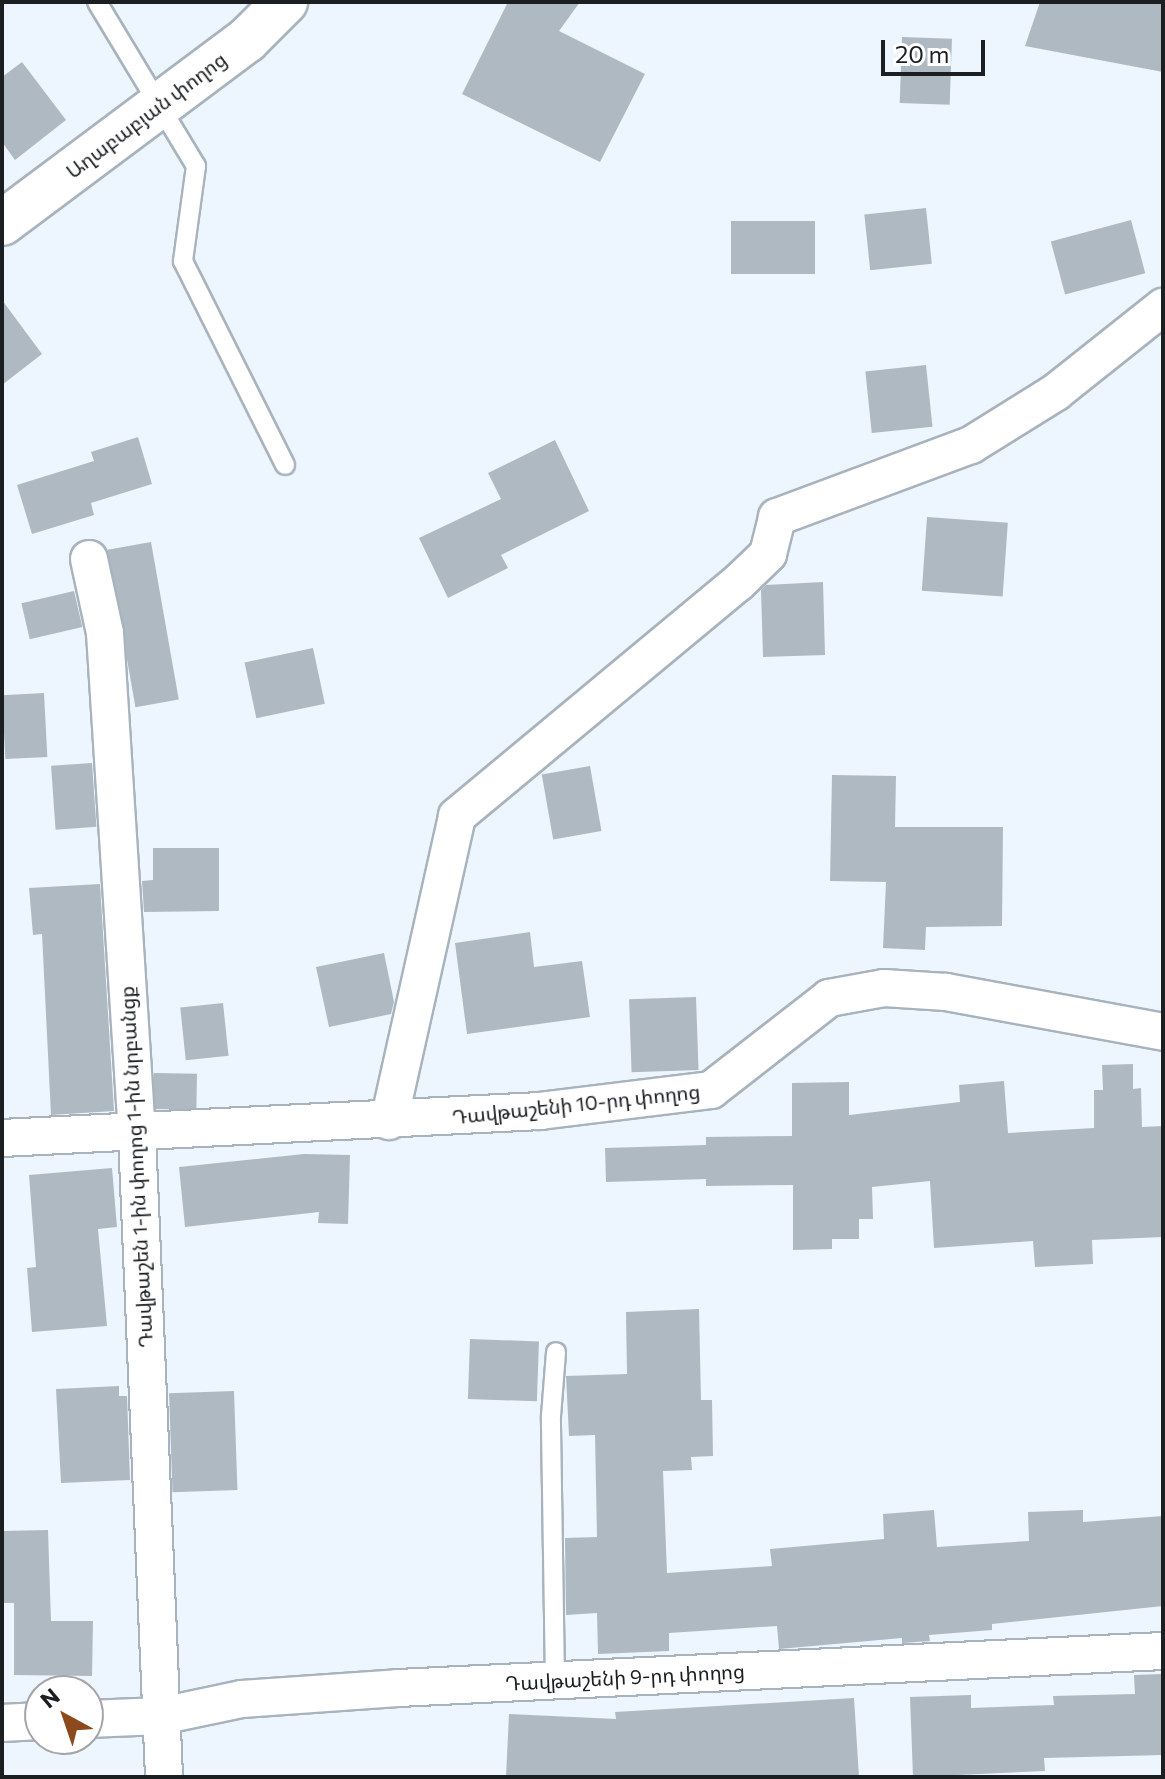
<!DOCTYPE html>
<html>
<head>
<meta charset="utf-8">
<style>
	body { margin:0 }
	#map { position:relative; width:1165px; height:1779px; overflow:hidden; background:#edf6fe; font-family:Commissioner,"Noto Sans Armenian",sans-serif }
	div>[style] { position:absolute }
	.building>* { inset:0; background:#afb9c2; transform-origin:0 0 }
	.roads { filter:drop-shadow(2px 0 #a9b3bd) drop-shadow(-2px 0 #a9b3bd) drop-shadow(0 2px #a9b3bd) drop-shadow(0 -2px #a9b3bd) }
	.lane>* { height:18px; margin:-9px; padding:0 9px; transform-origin:9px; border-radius:9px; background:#fff }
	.street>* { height:36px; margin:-18px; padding:0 18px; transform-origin:18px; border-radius:18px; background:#fff }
	.secondary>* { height:44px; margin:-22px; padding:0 22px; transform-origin:22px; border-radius:22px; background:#fff }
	span { translate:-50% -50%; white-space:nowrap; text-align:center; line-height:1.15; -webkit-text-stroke:6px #fff; paint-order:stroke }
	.street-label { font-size:20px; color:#1b1f22 }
	.frame { position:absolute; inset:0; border:4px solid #1b1f22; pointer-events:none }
	.north { position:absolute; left:24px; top:1675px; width:80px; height:80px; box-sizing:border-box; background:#fff; border:2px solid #a4a5a7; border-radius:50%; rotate:320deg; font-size:22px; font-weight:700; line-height:32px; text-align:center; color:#1b1f22 }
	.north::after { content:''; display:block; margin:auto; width:28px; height:36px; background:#8c491c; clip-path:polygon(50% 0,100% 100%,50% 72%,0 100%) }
	.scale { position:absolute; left:881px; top:40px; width:104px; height:36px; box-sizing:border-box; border:4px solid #1b1f22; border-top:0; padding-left:10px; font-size:24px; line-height:28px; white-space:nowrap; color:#1b1f22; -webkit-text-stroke:6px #fff; paint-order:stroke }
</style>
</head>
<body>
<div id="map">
	<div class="building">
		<i style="clip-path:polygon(508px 2px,580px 2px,559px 31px,645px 74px,600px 162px,462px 94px)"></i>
		<i style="clip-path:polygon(1040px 2px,1163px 2px,1163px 72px,1025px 46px)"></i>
		<i style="left:902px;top:37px;width:50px;height:66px;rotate:2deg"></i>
		<i style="clip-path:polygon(22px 62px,66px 120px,15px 160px,2px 142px,2px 77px)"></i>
		<i style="left:926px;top:208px;width:56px;height:62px;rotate:84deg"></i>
		<i style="left:1131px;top:220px;width:55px;height:83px;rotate:75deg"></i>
		<i style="left:815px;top:221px;width:53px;height:84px;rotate:90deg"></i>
		<i style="clip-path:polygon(2px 300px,42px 354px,2px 385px)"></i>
		<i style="left:926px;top:365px;width:62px;height:61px;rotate:84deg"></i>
		<i style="clip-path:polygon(138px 437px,152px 484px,91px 503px,94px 515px,32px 534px,17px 485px,94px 461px,91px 452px)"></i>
		<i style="clip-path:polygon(555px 440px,589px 511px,501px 555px,508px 568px,448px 598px,419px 538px,501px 499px,488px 473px)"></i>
		<i style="left:927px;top:517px;width:81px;height:74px;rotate:4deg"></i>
		<i style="left:151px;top:542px;width:160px;height:44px;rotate:80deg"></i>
		<i style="clip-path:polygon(823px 582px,825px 655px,763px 657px,761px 590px,766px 585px)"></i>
		<i style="left:74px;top:591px;width:37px;height:54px;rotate:77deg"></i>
		<i style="left:313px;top:648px;width:57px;height:70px;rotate:78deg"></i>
		<i style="left:44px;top:693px;width:64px;height:42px;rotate:87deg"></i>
		<i style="left:92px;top:763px;width:64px;height:41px;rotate:86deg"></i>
		<i style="left:590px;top:766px;width:66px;height:49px;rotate:80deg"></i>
		<i style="clip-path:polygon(832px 775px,896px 776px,895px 827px,1003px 827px,1002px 926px,926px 927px,925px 950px,883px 948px,886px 882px,830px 881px)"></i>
		<i style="clip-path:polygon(153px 848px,219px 848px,219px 911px,144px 912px,142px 881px,153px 880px)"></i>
		<i style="clip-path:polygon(100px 884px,114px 1111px,51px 1115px,42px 934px,33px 935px,29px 888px)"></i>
		<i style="clip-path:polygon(530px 932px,534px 967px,582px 961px,590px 1017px,467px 1034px,455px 943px)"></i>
		<i style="clip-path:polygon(384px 953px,394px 1002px,391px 1014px,329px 1027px,316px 967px)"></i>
		<i style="left:696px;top:997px;width:73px;height:67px;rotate:88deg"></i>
		<i style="left:223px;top:1003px;width:53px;height:43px;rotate:84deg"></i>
		<i style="clip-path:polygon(1133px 1064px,1133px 1089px,1141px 1088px,1142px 1127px,1163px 1126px,1163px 1237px,1092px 1240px,1093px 1264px,1035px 1267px,1033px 1241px,934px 1248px,930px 1181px,872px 1187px,873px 1219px,859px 1219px,859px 1239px,832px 1239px,832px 1249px,793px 1250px,793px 1185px,706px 1186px,706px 1179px,606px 1182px,605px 1148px,706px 1145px,706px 1137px,792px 1136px,792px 1083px,849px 1082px,849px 1115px,960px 1102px,959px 1085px,1004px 1081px,1008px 1133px,1094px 1128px,1094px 1090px,1103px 1090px,1102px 1065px)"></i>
		<i style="left:154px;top:1073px;width:43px;height:36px;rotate:1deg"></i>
		<i style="clip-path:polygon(304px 1154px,350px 1155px,348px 1224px,318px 1223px,319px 1212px,185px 1227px,179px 1167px)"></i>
		<i style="clip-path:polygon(112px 1168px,117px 1227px,98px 1229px,107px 1326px,32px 1332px,27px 1268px,36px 1267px,29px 1175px)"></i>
		<i style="clip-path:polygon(699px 1309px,701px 1400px,712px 1400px,713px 1456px,691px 1457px,692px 1470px,663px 1471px,667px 1573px,772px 1566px,770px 1549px,884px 1539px,883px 1514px,934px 1510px,937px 1547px,1029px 1541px,1028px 1512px,1083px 1510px,1083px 1522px,1163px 1516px,1163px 1606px,992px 1624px,992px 1630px,929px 1635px,930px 1641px,902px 1643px,902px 1638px,779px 1649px,777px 1626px,669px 1633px,669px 1651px,598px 1654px,597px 1613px,566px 1615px,565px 1538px,597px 1537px,595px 1435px,569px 1436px,566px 1376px,627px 1374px,626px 1312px)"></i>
		<i style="left:470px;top:1339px;width:69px;height:60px;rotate:2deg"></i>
		<i style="clip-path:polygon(119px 1386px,119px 1396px,127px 1396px,130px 1480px,61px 1483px,56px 1389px)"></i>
		<i style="left:234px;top:1391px;width:99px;height:65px;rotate:88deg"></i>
		<i style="clip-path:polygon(48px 1530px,51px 1621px,93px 1621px,92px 1676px,14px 1675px,14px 1603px,2px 1603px,2px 1531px)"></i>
		<i style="clip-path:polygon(1163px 1674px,1163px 1755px,1044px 1758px,1045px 1771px,913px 1777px,910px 1697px,971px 1695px,971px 1708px,1054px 1705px,1053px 1696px,1135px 1694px,1134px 1675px)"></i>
		<i style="clip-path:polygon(854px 1698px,859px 1777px,506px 1777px,509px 1714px,616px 1719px,615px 1712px)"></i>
	</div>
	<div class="roads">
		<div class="lane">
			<i style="left:97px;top:2px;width:192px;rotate:58.9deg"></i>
			<i style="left:196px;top:166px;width:96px;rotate:97.8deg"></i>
			<i style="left:183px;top:261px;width:228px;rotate:63.4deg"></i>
			<i style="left:555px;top:1681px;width:265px;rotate:-90.9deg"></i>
			<i style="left:551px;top:1416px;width:64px;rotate:-85.5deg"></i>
		</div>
		<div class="street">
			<i style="left:89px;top:559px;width:76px;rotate:77.8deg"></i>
			<i style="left:105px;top:633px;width:503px;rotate:86.35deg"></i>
			<i style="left:137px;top:1135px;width:643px;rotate:87.59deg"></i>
			<i style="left:389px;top:1121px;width:312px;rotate:-77.4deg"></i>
			<i style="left:457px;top:816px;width:365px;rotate:-39.7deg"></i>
			<i style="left:738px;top:583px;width:42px;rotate:-44deg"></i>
			<i style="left:768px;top:554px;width:38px;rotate:-76deg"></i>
			<i style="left:777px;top:517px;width:207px;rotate:-20.4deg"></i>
			<i style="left:971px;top:445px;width:100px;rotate:-31.9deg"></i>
			<i style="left:1056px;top:392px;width:137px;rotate:-38.5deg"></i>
			<i style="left:2px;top:1138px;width:539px;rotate:-2.87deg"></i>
			<i style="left:540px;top:1111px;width:172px;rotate:-7deg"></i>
			<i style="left:711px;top:1090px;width:150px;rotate:-37.9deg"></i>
			<i style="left:829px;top:998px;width:56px;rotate:-10.3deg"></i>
			<i style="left:884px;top:988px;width:62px;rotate:3.7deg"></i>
			<i style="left:946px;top:992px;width:221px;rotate:10.4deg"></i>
			<i style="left:88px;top:1719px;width:73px;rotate:-2.4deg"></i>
			<i style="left:161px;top:1716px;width:83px;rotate:-11.9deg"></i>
			<i style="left:242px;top:1699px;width:156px;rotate:-4deg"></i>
			<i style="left:398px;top:1688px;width:766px;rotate:-2.77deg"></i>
			<i style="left:2px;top:1723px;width:38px;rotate:-3deg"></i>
		</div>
		<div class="secondary">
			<i style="left:2px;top:223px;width:306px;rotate:-36.8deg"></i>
			<i style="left:247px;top:40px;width:54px;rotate:-45deg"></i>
		</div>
	</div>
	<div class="street-label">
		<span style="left:146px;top:115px;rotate:-37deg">Աղաբաբյան փողոց</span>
		<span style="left:576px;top:1104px;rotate:-6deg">Դավթաշենի 10-րդ փողոց</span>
		<span style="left:136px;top:1167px;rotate:-93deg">Դավթաշեն 1-ին փողոց 1-ին նրբանցք</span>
		<span style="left:625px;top:1677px;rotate:-3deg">Դավթաշենի 9-րդ փողոց</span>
	</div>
	<div class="frame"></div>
	<div class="north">N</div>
	<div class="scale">20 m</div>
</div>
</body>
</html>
